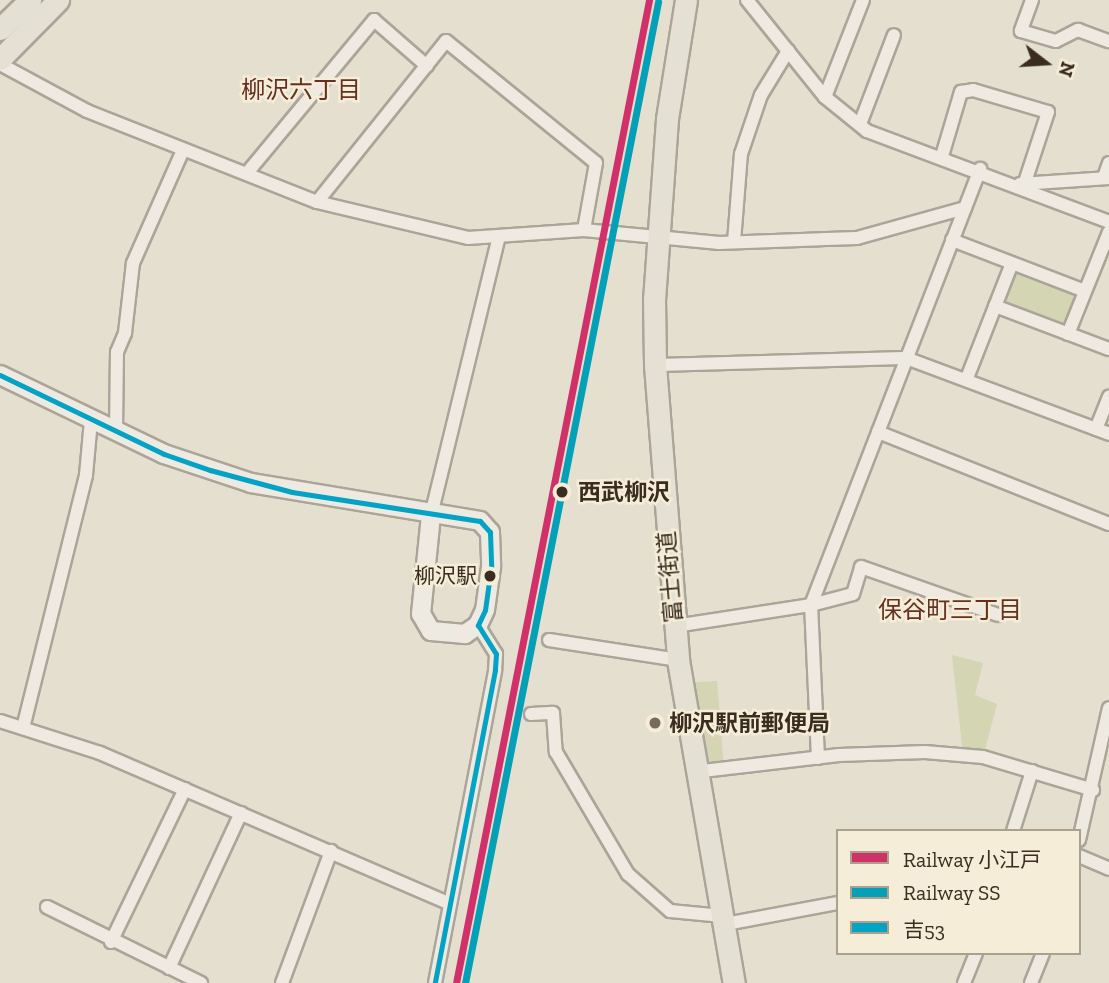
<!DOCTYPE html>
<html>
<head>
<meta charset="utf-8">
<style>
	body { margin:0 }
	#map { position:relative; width:1109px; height:983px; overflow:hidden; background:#e5dfd0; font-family:"Zilla Slab","Noto Sans JP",serif }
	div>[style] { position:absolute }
	.green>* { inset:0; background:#d3d5b3; transform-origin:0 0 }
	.roads { filter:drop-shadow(2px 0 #aba498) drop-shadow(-2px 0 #aba498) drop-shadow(0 2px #aba498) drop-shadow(0 -2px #aba498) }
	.street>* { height:12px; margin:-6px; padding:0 6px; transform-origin:6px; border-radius:6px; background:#eeeae1 }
	.secondary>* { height:18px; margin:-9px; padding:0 9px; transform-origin:9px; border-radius:9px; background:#eeeae1 }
	.primary>* { height:21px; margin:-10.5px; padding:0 10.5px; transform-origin:10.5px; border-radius:10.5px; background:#e4e0d3 }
	.bus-1>* { height:5px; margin:-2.5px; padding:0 2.5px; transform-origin:2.5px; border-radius:2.5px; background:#03a3c5 }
	.rail-1>* { height:7px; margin:-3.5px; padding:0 3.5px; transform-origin:3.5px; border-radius:3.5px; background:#d13169 }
	.rail-2>* { height:7px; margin:-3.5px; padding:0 3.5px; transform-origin:3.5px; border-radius:3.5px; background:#03a0b7 }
	.dots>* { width:19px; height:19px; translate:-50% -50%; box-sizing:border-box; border:4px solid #f5edd7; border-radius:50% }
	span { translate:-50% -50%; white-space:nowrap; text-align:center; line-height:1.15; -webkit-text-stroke:5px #f5edd7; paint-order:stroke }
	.bus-label { font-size:21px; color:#3a2d20 }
	.right { translate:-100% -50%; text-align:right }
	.stop-label { font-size:23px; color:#3a2d20; font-weight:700 }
	.left { translate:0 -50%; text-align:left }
	.street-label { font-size:23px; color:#3a2d20 }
	.poi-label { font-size:23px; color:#3a2d20; font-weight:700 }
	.neighbourhood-label { font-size:24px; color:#653021 }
	.legend { position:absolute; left:836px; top:829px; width:245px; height:126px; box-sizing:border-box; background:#f5edd7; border:2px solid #aaa08e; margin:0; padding:9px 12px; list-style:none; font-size:21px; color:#3a2d20 }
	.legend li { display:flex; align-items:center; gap:14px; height:35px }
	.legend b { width:35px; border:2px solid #aaa08e }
	.north { position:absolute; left:1011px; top:28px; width:70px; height:70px; -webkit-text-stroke:5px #f5edd7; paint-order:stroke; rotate:107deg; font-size:19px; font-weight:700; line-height:28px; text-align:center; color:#3a2d20 }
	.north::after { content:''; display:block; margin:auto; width:24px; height:32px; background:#3a2d20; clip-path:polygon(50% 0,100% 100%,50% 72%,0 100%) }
</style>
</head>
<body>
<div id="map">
	<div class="green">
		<i style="left:1012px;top:263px;width:78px;height:46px;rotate:21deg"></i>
		<i style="clip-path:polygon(952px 655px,983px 663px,975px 695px,997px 704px,983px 757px,963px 754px)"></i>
		<i style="clip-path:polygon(717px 681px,724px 769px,698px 771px,684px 683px)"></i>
	</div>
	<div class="roads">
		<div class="street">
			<i style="left:747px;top:0;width:124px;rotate:51.2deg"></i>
			<i style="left:825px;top:97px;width:54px;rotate:39deg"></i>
			<i style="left:867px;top:131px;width:259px;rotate:20.6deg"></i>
			<i style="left:1032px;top:0;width:33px;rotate:110deg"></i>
			<i style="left:1021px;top:31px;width:36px;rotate:16deg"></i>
			<i style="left:1056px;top:41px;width:25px;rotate:-27deg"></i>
			<i style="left:1078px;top:30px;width:33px;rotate:20deg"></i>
			<i style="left:0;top:64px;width:99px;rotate:28.4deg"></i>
			<i style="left:87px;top:111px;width:247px;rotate:21.6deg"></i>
			<i style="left:317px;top:202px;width:155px;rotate:13.4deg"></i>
			<i style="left:468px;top:238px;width:116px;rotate:-3.9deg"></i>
			<i style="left:584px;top:230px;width:136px;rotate:5.5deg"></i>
			<i style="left:719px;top:243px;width:138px;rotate:-2.1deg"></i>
			<i style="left:857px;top:238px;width:112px;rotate:-15.5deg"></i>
			<i style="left:825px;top:97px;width:104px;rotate:-68.6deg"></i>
			<i style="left:860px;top:124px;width:95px;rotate:-69.1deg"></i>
			<i style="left:942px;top:156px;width:67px;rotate:-73.5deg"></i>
			<i style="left:961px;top:92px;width:12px;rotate:-9deg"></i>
			<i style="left:973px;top:90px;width:78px;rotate:16.3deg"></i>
			<i style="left:1048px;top:112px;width:74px;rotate:108.2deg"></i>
			<i style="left:247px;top:173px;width:199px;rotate:-50.3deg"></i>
			<i style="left:374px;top:20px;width:70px;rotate:41deg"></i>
			<i style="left:1104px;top:177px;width:15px;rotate:-70deg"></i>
			<i style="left:1020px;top:184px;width:89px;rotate:-3.9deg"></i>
			<i style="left:317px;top:202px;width:206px;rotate:-51.3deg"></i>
			<i style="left:446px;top:41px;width:193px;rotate:39.1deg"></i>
			<i style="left:596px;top:163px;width:68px;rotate:100.2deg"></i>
			<i style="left:952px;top:240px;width:142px;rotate:21deg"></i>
			<i style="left:734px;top:242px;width:88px;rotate:-85.5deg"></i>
			<i style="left:741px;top:154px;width:62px;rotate:-71.3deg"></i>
			<i style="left:761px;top:95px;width:52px;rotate:-58.5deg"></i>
			<i style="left:995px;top:306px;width:122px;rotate:20.7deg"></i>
			<i style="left:1068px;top:334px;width:110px;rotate:-68.1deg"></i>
			<i style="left:655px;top:365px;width:251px;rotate:-1.6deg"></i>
			<i style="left:906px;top:358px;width:217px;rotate:20.5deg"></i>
			<i style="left:967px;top:378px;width:123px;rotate:-68.6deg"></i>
			<i style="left:1096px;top:429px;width:35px;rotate:-68deg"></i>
			<i style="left:116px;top:432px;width:80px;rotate:-89.3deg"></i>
			<i style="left:117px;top:352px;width:21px;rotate:-67deg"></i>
			<i style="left:125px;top:333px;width:70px;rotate:-83.5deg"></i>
			<i style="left:133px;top:263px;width:124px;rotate:-66.1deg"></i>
			<i style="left:878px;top:432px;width:249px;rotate:21.7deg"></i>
			<i style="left:431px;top:515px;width:286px;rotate:-76.3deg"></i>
			<i style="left:675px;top:626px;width:138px;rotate:-8.8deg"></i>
			<i style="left:811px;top:605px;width:468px;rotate:-68.8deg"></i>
			<i style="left:549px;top:640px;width:131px;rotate:8.8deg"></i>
			<i style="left:531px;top:714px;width:22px;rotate:-3deg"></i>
			<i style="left:553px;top:713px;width:39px;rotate:86deg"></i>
			<i style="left:556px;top:752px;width:142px;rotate:59.5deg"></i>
			<i style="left:628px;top:874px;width:56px;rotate:41.4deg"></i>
			<i style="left:670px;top:911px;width:53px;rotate:5.4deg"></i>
			<i style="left:0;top:721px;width:105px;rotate:17.7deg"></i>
			<i style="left:100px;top:753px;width:380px;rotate:23.3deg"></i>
			<i style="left:23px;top:728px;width:261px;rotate:-76deg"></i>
			<i style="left:86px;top:475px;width:55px;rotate:-84.8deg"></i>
			<i style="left:818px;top:758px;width:153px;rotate:-92.6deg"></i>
			<i style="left:811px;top:605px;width:43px;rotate:-14.7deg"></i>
			<i style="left:853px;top:594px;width:28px;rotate:-73deg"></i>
			<i style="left:861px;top:567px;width:145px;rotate:19.3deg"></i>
			<i style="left:694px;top:772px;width:146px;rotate:-6.7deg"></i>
			<i style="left:839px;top:755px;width:86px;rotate:-2deg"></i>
			<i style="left:925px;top:752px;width:58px;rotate:4.9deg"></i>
			<i style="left:983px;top:757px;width:115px;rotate:16.7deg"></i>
			<i style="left:1013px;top:831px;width:63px;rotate:-72.4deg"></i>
			<i style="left:1079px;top:840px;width:135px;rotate:-77.2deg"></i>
			<i style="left:1079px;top:856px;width:33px;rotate:23deg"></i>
			<i style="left:47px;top:907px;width:172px;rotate:26.3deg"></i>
			<i style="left:731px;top:923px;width:109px;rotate:-10.6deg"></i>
			<i style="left:111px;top:942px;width:170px;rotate:-64.2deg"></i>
			<i style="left:169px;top:968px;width:171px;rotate:-65.1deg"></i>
			<i style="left:282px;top:983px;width:141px;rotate:-69.6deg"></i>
			<i style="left:435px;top:983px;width:319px;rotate:-79.1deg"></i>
			<i style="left:495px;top:670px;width:16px;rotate:-86deg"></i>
			<i style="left:496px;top:654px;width:34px;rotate:-122deg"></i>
			<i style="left:964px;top:983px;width:32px;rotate:-68deg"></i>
			<i style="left:1031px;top:983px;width:32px;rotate:-68deg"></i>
		</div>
		<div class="secondary">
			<i style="left:0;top:375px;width:182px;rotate:25.7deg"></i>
			<i style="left:164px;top:454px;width:92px;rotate:18.4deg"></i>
			<i style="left:251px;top:483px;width:232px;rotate:9.4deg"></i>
			<i style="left:480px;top:521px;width:15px;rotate:48deg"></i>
			<i style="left:490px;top:532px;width:35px;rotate:88deg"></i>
			<i style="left:491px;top:567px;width:43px;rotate:97.9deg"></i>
			<i style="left:485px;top:610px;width:17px;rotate:115deg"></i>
			<i style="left:478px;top:625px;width:16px;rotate:145deg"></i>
			<i style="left:465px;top:634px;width:34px;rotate:-175deg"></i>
			<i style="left:431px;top:631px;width:20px;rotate:-120deg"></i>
			<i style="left:421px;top:614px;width:100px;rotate:-84.2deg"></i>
		</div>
		<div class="primary">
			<i style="left:686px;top:0;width:121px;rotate:99.1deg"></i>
			<i style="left:667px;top:119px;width:180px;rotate:94.1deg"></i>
			<i style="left:654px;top:299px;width:66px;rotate:89.1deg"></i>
			<i style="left:655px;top:365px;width:296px;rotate:85.5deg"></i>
			<i style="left:678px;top:660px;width:328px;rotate:80.2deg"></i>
			<i style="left:0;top:29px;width:42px;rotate:-44deg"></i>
			<i style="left:0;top:59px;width:83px;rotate:-45.5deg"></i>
		</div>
	</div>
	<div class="bus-1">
		<i style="left:0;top:375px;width:182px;rotate:25.7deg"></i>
		<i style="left:164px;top:454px;width:49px;rotate:19.2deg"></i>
		<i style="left:210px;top:470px;width:85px;rotate:15deg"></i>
		<i style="left:292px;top:492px;width:190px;rotate:8.8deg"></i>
		<i style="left:480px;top:521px;width:15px;rotate:48deg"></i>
		<i style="left:490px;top:532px;width:35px;rotate:88deg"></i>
		<i style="left:491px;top:567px;width:43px;rotate:97.9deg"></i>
		<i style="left:485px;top:610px;width:17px;rotate:115deg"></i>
		<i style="left:478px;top:625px;width:34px;rotate:58deg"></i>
		<i style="left:496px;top:654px;width:16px;rotate:94deg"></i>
		<i style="left:495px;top:670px;width:319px;rotate:100.9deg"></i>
	</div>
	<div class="rail-1">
		<i style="left:456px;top:983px;width:1002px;rotate:-78.89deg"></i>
	</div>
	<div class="rail-2">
		<i style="left:465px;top:983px;width:1000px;rotate:-78.87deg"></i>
	</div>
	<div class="dots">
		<i style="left:562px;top:492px;background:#3a2d20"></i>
		<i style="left:490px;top:576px;background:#3a2d20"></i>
		<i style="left:655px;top:723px;background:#766b5e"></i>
	</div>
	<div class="bus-label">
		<span class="right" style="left:477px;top:576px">柳沢駅</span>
	</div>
	<div class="stop-label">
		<span class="left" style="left:578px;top:492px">西武柳沢</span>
	</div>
	<div class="street-label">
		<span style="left:670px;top:577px;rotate:-95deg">富士街道</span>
	</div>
	<div class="poi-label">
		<span class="left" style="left:669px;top:723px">柳沢駅前郵便局</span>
	</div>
	<div class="neighbourhood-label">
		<span style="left:301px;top:90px">柳沢六丁目</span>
		<span style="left:950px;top:610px">保谷町三丁目</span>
	</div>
	<ul class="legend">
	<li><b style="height:9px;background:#d13169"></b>Railway 小江戸</li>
	<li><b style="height:9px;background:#03a0b7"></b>Railway SS</li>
	<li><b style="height:9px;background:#03a3c5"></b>吉53</li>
	</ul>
	<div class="north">N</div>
</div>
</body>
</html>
